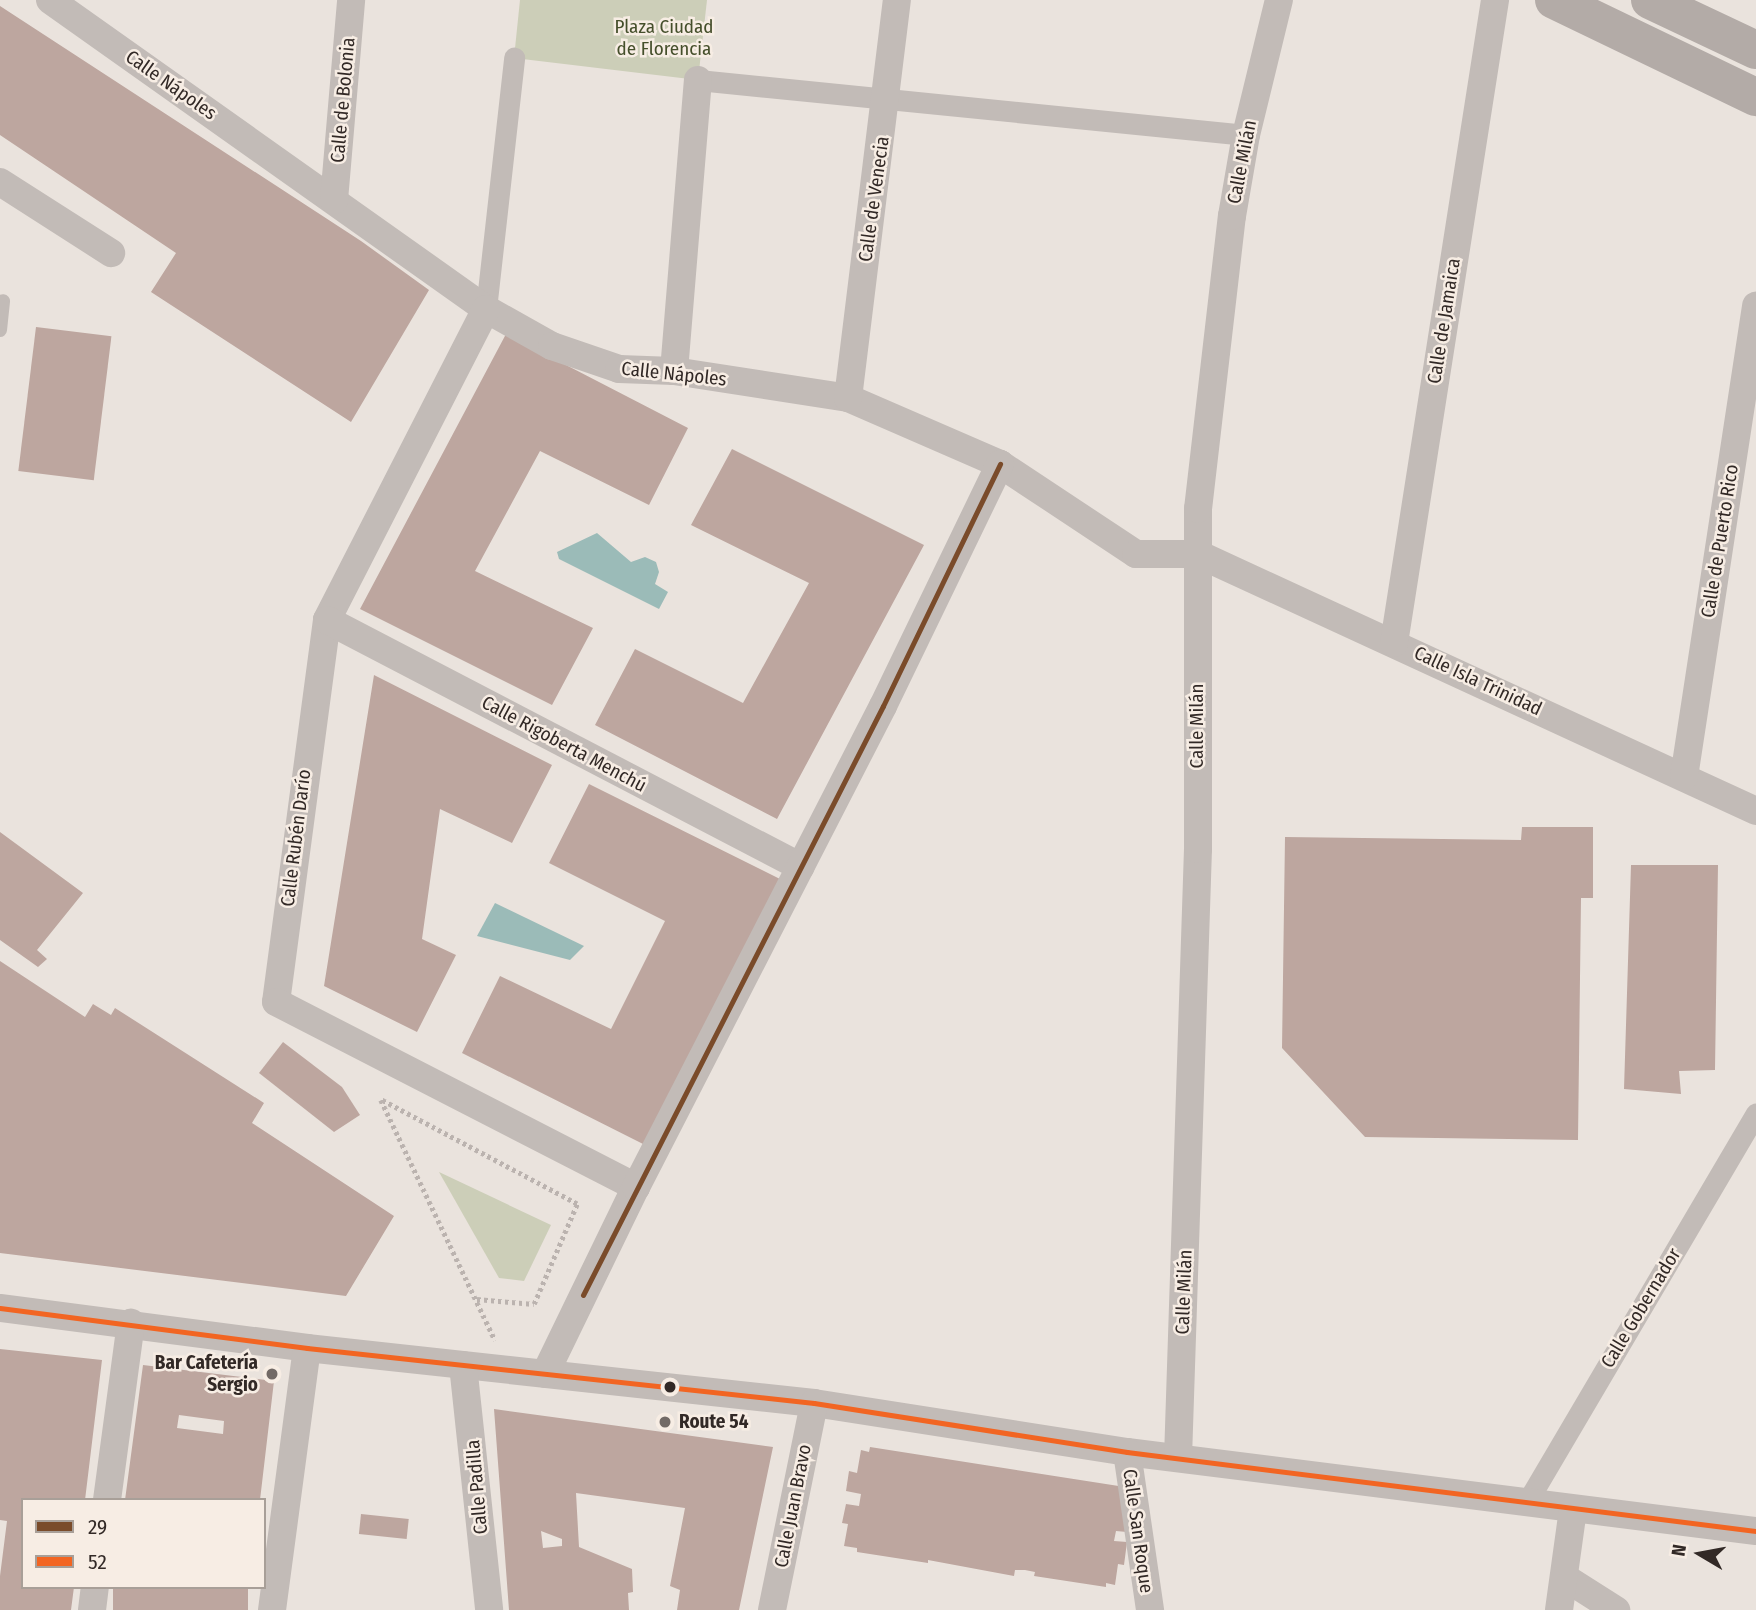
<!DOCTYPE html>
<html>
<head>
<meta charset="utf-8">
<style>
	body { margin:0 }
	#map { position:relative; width:1756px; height:1610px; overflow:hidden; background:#eae3dd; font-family:"Fira Sans Condensed",sans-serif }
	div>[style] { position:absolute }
	.green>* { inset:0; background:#ccceb8 }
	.water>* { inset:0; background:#9bbbb8 }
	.building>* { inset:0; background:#bda69f; transform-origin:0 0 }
	.path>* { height:4.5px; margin-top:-2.25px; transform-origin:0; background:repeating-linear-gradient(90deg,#bbb3af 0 3.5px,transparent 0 7px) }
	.service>* { height:14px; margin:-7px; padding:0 7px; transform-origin:7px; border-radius:7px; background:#c2bbb7 }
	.pedestrian>* { height:21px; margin:-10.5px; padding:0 10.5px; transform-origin:10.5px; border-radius:10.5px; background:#c2bbb7 }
	.minor>* { height:28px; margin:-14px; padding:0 14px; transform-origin:14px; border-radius:14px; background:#c2bbb7 }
	.secondary>* { height:38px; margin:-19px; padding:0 19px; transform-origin:19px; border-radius:19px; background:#b3aba7 }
	.bus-1>* { height:5px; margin:-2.5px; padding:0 2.5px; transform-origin:2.5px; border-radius:2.5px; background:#7a4b2a }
	.bus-2>* { height:5px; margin:-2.5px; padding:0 2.5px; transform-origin:2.5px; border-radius:2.5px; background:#f26522 }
	.dots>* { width:19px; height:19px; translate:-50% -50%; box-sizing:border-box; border:4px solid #f7ede4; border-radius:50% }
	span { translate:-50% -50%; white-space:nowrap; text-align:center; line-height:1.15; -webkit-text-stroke:5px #f7ede4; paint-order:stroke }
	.park-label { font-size:19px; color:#454f2b }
	.street-label { font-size:19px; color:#322926 }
	.poi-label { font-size:19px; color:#322926; font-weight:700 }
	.right { translate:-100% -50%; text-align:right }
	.left { translate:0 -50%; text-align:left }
	.legend { position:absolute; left:21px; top:1498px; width:245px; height:91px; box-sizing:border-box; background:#f7ede4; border:2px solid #a89f98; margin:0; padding:9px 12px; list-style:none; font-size:21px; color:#322926 }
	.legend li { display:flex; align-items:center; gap:14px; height:35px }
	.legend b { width:35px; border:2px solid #a89f98 }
	.north { position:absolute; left:1665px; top:1519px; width:70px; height:70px; -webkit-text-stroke:5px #f7ede4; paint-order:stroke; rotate:280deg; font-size:19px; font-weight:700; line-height:28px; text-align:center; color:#322926 }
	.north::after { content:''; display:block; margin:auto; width:24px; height:32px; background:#322926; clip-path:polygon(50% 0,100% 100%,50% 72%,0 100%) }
</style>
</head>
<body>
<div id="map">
	<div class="green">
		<i style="clip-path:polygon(520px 0,707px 0,698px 80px,514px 58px)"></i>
		<i style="clip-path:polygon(439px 1172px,551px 1225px,524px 1281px,499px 1278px)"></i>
	</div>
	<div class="water">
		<i style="clip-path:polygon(597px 533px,631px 562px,645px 557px,656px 562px,659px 572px,655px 584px,668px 592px,659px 609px,559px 559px,557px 552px)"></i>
		<i style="clip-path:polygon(495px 903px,584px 946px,570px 960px,477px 936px)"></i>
	</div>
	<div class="building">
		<i style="clip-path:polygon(0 6px,361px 241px,429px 290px,351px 422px,151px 292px,176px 253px,0 135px)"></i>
		<i style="left:36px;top:327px;width:76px;height:145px;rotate:7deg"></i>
		<i style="clip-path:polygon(506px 334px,688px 428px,649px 505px,540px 451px,475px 571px,593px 628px,552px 705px,360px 609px)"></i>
		<i style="clip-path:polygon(732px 449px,924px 545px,777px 819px,595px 725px,635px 649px,743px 703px,809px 583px,691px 525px)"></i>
		<i style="clip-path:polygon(374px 675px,552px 765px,512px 843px,440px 809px,422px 939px,456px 955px,417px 1032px,324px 986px)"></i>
		<i style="clip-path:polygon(589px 784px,786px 882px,651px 1148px,462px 1053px,500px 976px,611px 1029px,665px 921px,549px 863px)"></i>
		<i style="clip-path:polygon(1522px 827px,1593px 827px,1593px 898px,1581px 898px,1578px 1140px,1365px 1137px,1282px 1048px,1285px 837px,1521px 840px)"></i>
		<i style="clip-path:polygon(0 832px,83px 893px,37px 950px,47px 959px,38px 967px,0 940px)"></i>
		<i style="clip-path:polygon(1631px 865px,1718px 865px,1715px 1070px,1679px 1071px,1681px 1094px,1624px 1089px)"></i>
		<i style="clip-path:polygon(0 961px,85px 1017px,93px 1004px,111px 1015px,115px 1008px,264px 1103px,252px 1123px,394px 1216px,346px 1296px,0 1253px)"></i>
		<i style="clip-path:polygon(283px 1042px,342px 1087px,360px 1115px,334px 1132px,259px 1073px)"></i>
		<i style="clip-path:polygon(0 1349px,102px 1360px,85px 1500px,23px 1500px,23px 1587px,74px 1587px,71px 1610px,0 1610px,0 1576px,7px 1521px,0 1520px)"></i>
		<i style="clip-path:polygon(evenodd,143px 1365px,274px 1381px,260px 1500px,125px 1500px,143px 1365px,179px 1415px,224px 1421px,223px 1434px,177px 1428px,179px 1415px)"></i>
		<i style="clip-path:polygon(evenodd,494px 1409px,773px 1447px,739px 1610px,677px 1610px,680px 1590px,670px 1586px,685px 1508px,576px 1493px,579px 1547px,632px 1569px,633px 1592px,628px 1593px,629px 1610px,509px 1610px,494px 1409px,541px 1531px,562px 1539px,562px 1546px,543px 1548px,541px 1531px)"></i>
		<i style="clip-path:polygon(870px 1447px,1125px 1487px,1127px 1532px,1116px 1531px,1114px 1541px,1127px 1542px,1124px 1565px,1118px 1564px,1115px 1585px,1106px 1583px,1106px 1587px,1034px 1576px,1035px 1572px,1025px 1570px,1015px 1570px,1014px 1576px,928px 1560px,928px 1563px,857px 1552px,857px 1548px,844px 1546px,848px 1524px,842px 1523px,846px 1504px,859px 1506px,861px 1494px,846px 1491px,849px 1471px,857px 1473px,861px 1450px,869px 1452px)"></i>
		<i style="left:361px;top:1514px;width:48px;height:20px;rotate:6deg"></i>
		<i style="left:113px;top:1587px;width:135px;height:23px"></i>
	</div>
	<div class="path">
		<i style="left:477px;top:1299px;width:57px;rotate:5deg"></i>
		<i style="left:534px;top:1304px;width:109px;rotate:-66.7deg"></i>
		<i style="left:577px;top:1204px;width:222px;rotate:-152deg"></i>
		<i style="left:381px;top:1100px;width:266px;rotate:64.6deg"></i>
	</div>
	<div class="service">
		<i style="left:0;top:330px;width:29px;rotate:-84deg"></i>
	</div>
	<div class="pedestrian">
		<i style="left:698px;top:80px;width:551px;rotate:5.73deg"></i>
		<i style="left:486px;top:309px;width:253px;rotate:-83.6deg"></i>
		<i style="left:1527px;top:1502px;width:451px;rotate:-59.5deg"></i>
	</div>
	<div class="minor">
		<i style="left:50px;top:0;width:534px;rotate:35.33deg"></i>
		<i style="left:486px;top:309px;width:76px;rotate:29.3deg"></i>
		<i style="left:552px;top:346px;width:71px;rotate:18.9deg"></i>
		<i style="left:619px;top:369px;width:55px;rotate:2.1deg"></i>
		<i style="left:674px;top:371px;width:176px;rotate:8.8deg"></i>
		<i style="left:848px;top:398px;width:166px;rotate:23.5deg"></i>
		<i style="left:1000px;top:464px;width:163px;rotate:33.5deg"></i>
		<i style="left:1136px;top:554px;width:62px"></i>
		<i style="left:1198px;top:554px;width:614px;rotate:24.73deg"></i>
		<i style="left:0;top:182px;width:132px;rotate:32.6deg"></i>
		<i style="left:334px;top:200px;width:201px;rotate:-85.1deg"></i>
		<i style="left:486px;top:309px;width:349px;rotate:117.1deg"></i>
		<i style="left:327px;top:620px;width:385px;rotate:97.6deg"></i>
		<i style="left:276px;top:1002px;width:405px;rotate:27.2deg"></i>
		<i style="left:674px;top:371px;width:292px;rotate:-85.3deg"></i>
		<i style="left:848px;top:398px;width:401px;rotate:-83deg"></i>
		<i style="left:327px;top:620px;width:534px;rotate:27.52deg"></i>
		<i style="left:1394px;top:643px;width:651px;rotate:-81.07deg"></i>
		<i style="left:1684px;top:777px;width:477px;rotate:-81.3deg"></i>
		<i style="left:0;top:1308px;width:310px;rotate:7.4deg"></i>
		<i style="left:307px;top:1348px;width:510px;rotate:6.19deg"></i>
		<i style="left:814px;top:1403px;width:317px;rotate:8.9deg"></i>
		<i style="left:1127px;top:1452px;width:634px;rotate:7.16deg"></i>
		<i style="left:463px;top:1365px;width:246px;rotate:83.9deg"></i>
		<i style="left:545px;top:1374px;width:208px;rotate:-64.1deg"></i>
		<i style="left:636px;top:1187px;width:541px;rotate:-62.82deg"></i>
		<i style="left:883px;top:706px;width:269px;rotate:-64.2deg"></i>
		<i style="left:1127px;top:1452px;width:160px;rotate:81.7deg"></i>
		<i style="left:1178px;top:1458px;width:609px;rotate:-88.12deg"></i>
		<i style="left:1198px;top:849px;width:340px;rotate:-90deg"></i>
		<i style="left:1198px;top:509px;width:295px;rotate:-83.4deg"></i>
		<i style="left:1232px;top:216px;width:82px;rotate:-80.2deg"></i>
		<i style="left:1246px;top:135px;width:139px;rotate:-76.3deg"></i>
		<i style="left:107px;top:1500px;width:179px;rotate:-82.3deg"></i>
		<i style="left:1564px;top:1577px;width:62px;rotate:32.4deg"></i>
		<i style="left:92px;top:1610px;width:23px;rotate:-83deg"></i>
		<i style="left:272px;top:1610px;width:264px;rotate:-82.4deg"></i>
		<i style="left:772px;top:1610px;width:211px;rotate:-78.5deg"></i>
		<i style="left:1559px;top:1610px;width:102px;rotate:-82.1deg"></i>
	</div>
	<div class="secondary">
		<i style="left:1554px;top:0;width:224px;rotate:25.7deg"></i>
		<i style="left:1650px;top:0;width:117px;rotate:25.3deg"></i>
	</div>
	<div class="bus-1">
		<i style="left:583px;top:1295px;width:661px;rotate:-63.01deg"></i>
		<i style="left:883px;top:706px;width:269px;rotate:-64.2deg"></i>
	</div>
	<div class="bus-2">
		<i style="left:0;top:1308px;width:310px;rotate:7.4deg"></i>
		<i style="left:307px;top:1348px;width:510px;rotate:6.19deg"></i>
		<i style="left:814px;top:1403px;width:317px;rotate:8.9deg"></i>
		<i style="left:1127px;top:1452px;width:634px;rotate:7.16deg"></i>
	</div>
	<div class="dots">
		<i style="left:272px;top:1374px;background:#726a66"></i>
		<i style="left:670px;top:1387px;background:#322926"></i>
		<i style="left:665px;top:1422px;background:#726a66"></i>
	</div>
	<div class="park-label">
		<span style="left:664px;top:38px">Plaza Ciudad<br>de Florencia</span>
	</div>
	<div class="street-label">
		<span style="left:171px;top:85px;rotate:35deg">Calle Nápoles</span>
		<span style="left:343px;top:100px;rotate:-85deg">Calle de Bolonia</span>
		<span style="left:1242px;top:162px;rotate:-79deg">Calle Milán</span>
		<span style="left:874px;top:199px;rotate:-82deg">Calle de Venecia</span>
		<span style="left:1444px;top:321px;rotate:-81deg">Calle de Jamaica</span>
		<span style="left:674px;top:374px;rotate:6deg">Calle Nápoles</span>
		<span style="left:1720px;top:541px;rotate:-81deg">Calle de Puerto Rico</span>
		<span style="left:1478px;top:681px;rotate:25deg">Calle Isla Trinidad</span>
		<span style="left:1197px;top:726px;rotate:-90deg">Calle Milán</span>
		<span style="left:564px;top:744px;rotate:28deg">Calle Rigoberta Menchú</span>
		<span style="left:296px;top:838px;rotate:-83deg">Calle Rubén Darío</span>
		<span style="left:1184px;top:1292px;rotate:-88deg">Calle Milán</span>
		<span style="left:1641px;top:1308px;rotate:-59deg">Calle Gobernador</span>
		<span style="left:477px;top:1487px;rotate:-95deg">Calle Padilla</span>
		<span style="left:793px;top:1506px;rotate:-79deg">Calle Juan Bravo</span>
		<span style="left:1138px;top:1531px;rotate:82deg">Calle San Roque</span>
	</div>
	<div class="poi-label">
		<span class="right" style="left:258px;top:1374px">Bar Cafetería<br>Sergio</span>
		<span class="left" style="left:679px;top:1422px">Route 54</span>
	</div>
	<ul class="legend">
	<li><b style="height:9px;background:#7a4b2a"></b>29</li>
	<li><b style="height:9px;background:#f26522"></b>52</li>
	</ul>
	<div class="north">N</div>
</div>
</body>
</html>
